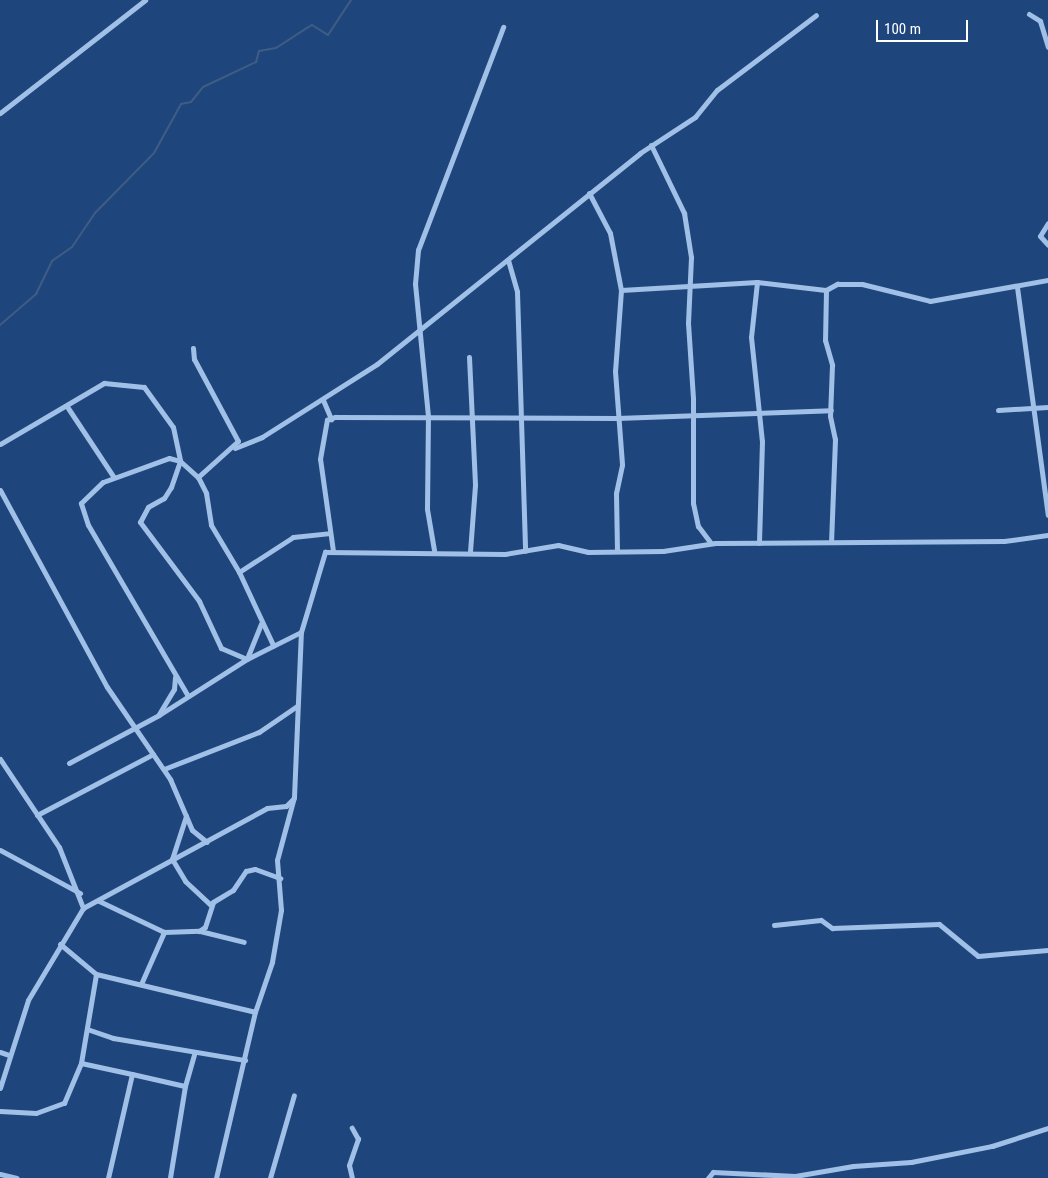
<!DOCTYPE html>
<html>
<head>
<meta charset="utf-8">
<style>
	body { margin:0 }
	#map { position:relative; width:1048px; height:1178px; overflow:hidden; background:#1f467c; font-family:"Roboto Condensed",sans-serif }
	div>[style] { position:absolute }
	.stream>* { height:2px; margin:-1px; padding:0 1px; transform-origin:1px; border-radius:1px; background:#3f5d84 }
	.street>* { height:5px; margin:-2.5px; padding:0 2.5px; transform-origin:2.5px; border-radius:2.5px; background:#a1c0e7 }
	span { translate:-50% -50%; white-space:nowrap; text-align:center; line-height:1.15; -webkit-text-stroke:4.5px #1f467c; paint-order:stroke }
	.scale { position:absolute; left:876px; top:20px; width:92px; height:22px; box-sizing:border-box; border:2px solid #fff; border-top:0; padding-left:6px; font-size:15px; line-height:18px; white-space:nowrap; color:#fff; -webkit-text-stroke:4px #1f467c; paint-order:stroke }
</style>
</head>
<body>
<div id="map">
	<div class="stream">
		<i style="left:0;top:325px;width:48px;rotate:-40.7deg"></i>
		<i style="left:36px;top:294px;width:37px;rotate:-64deg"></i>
		<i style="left:52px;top:261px;width:24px;rotate:-35deg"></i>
		<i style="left:72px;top:247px;width:41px;rotate:-55.9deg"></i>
		<i style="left:95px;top:213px;width:84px;rotate:-45.5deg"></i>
		<i style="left:154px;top:153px;width:56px;rotate:-61.1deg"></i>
		<i style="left:181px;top:104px;width:10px;rotate:-11deg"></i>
		<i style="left:191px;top:102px;width:19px;rotate:-51deg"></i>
		<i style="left:203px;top:87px;width:59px;rotate:-25.3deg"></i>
		<i style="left:256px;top:62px;width:11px;rotate:-75deg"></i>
		<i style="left:259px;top:51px;width:17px;rotate:-10deg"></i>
		<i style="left:276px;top:48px;width:37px;rotate:-33deg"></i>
		<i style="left:307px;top:28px;width:6px;rotate:-31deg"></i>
		<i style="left:312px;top:25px;width:19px;rotate:32deg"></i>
		<i style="left:328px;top:35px;width:42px;rotate:-56.7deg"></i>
	</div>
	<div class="street">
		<i style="left:1029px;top:14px;width:13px;rotate:32deg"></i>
		<i style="left:1040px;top:21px;width:27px;rotate:73deg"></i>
		<i style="left:0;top:113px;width:184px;rotate:-37.9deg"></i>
		<i style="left:651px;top:145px;width:76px;rotate:64.1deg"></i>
		<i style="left:684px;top:213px;width:45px;rotate:81deg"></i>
		<i style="left:691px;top:257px;width:66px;rotate:92.6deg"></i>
		<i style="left:688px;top:323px;width:76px;rotate:86.2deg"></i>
		<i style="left:693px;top:399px;width:104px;rotate:90deg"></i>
		<i style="left:693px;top:503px;width:24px;rotate:78deg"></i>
		<i style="left:698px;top:526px;width:21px;rotate:53deg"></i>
		<i style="left:589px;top:193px;width:45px;rotate:62.3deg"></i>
		<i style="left:610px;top:233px;width:58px;rotate:79.1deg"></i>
		<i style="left:621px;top:290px;width:81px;rotate:94.2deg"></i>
		<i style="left:615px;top:371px;width:94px;rotate:85.7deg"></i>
		<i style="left:622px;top:465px;width:29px;rotate:102deg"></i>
		<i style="left:616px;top:493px;width:57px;rotate:89deg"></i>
		<i style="left:1048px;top:223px;width:15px;rotate:122deg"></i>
		<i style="left:1040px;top:236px;width:12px;rotate:48deg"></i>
		<i style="left:508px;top:260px;width:33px;rotate:74deg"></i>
		<i style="left:517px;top:292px;width:259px;rotate:88.2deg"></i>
		<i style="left:757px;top:282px;width:55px;rotate:96.2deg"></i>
		<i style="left:751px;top:337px;width:105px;rotate:84deg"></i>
		<i style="left:762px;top:441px;width:102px;rotate:91.7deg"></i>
		<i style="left:1017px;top:287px;width:230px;rotate:82.3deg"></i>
		<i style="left:621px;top:290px;width:136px;rotate:-3.4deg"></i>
		<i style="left:757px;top:282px;width:69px;rotate:6.6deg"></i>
		<i style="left:826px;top:290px;width:13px;rotate:-29deg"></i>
		<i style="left:837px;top:284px;width:25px"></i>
		<i style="left:862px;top:284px;width:70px;rotate:14deg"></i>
		<i style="left:930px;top:301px;width:120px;rotate:-10.1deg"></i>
		<i style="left:826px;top:290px;width:50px;rotate:91.1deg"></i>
		<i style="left:825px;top:340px;width:26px;rotate:74deg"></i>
		<i style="left:832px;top:365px;width:51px;rotate:92.2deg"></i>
		<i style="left:830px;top:416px;width:24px;rotate:78deg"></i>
		<i style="left:835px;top:439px;width:103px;rotate:92.2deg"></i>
		<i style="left:193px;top:348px;width:11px;rotate:85deg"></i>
		<i style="left:194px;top:359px;width:93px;rotate:61.8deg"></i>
		<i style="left:238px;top:441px;width:54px;rotate:138deg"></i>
		<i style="left:469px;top:357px;width:128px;rotate:87.3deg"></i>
		<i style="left:475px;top:485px;width:66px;rotate:94.3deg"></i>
		<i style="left:323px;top:400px;width:21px;rotate:67deg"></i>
		<i style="left:68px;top:408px;width:82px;rotate:56.5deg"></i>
		<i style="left:998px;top:410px;width:50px;rotate:-3.4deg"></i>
		<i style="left:0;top:444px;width:121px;rotate:-30.4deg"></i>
		<i style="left:104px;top:383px;width:40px;rotate:5.7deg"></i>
		<i style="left:144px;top:387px;width:49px;rotate:54.1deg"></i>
		<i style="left:173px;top:427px;width:35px;rotate:78deg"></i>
		<i style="left:180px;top:461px;width:28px;rotate:109deg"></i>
		<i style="left:171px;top:487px;width:13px;rotate:122deg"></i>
		<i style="left:164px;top:498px;width:18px;rotate:151deg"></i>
		<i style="left:148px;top:507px;width:17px;rotate:118deg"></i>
		<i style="left:140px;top:522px;width:99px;rotate:53.2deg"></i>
		<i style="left:199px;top:601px;width:52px;rotate:64.9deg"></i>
		<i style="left:221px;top:648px;width:28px;rotate:23deg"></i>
		<i style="left:235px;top:448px;width:29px;rotate:-22deg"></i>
		<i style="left:262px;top:437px;width:136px;rotate:-32.4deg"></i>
		<i style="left:377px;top:364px;width:337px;rotate:-38.7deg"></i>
		<i style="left:640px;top:153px;width:66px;rotate:-33.2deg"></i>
		<i style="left:695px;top:117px;width:35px;rotate:-51deg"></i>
		<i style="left:717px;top:90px;width:124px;rotate:-37.1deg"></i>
		<i style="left:0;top:490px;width:224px;rotate:61.5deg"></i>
		<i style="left:107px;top:687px;width:112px;rotate:55.6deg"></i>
		<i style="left:170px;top:779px;width:40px;rotate:66.6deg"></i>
		<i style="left:186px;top:816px;width:45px;rotate:108deg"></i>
		<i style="left:172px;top:859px;width:26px;rotate:59deg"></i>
		<i style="left:185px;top:881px;width:35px;rotate:43deg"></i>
		<i style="left:434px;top:550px;width:42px;rotate:-99.7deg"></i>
		<i style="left:427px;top:509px;width:93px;rotate:-89.4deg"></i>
		<i style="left:428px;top:416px;width:133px;rotate:-95.6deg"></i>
		<i style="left:415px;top:284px;width:34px;rotate:-85deg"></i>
		<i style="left:418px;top:250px;width:239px;rotate:-69.1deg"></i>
		<i style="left:333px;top:551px;width:93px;rotate:-98deg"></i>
		<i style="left:320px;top:459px;width:40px;rotate:-80deg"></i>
		<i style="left:327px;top:420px;width:9px;rotate:-21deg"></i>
		<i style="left:335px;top:417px;width:282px;rotate:0.2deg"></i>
		<i style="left:617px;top:418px;width:214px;rotate:-2.1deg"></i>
		<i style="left:239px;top:572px;width:64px;rotate:-32.9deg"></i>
		<i style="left:293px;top:537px;width:37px;rotate:-6deg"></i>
		<i style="left:248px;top:656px;width:35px;rotate:-68deg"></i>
		<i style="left:188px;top:696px;width:198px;rotate:-120.3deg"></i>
		<i style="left:88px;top:525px;width:23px;rotate:-108deg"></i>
		<i style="left:81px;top:503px;width:30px;rotate:-44deg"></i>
		<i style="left:103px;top:482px;width:70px;rotate:-20deg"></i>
		<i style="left:169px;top:458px;width:11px;rotate:15deg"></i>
		<i style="left:180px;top:461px;width:24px;rotate:42deg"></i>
		<i style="left:198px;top:477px;width:18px;rotate:63deg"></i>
		<i style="left:206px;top:493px;width:32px;rotate:81deg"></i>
		<i style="left:211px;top:525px;width:55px;rotate:59.2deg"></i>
		<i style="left:239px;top:572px;width:81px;rotate:65deg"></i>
		<i style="left:159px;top:714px;width:29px;rotate:-59deg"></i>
		<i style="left:174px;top:689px;width:12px;rotate:-85deg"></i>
		<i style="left:0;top:759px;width:106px;rotate:56.2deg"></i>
		<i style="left:59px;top:847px;width:66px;rotate:68.5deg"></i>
		<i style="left:69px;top:763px;width:102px;rotate:-28.1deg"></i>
		<i style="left:159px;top:715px;width:104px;rotate:-32.5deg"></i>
		<i style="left:247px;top:659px;width:60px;rotate:-26.6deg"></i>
		<i style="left:164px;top:769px;width:102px;rotate:-21.3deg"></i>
		<i style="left:259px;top:732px;width:46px;rotate:-34.4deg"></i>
		<i style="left:37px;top:815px;width:131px;rotate:-27.7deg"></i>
		<i style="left:186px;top:816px;width:15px;rotate:67deg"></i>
		<i style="left:192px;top:830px;width:19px;rotate:39deg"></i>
		<i style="left:0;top:850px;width:91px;rotate:28.3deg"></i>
		<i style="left:99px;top:901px;width:72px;rotate:25.5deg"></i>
		<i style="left:164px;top:932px;width:35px;rotate:-2deg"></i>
		<i style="left:199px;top:931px;width:7px;rotate:-34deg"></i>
		<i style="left:205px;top:927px;width:26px;rotate:-72deg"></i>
		<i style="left:213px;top:902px;width:23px;rotate:-31deg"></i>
		<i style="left:233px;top:890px;width:23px;rotate:-56deg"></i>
		<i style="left:246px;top:871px;width:9px;rotate:-13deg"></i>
		<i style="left:255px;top:869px;width:27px;rotate:20deg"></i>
		<i style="left:774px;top:925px;width:47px;rotate:-6.1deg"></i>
		<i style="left:821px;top:920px;width:14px;rotate:36deg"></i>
		<i style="left:832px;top:928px;width:107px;rotate:-2.1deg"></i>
		<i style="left:939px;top:924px;width:50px;rotate:39.4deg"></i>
		<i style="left:978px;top:956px;width:70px;rotate:-4.9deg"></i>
		<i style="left:200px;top:931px;width:45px;rotate:14deg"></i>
		<i style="left:60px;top:944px;width:47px;rotate:39.8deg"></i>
		<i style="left:141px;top:984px;width:57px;rotate:-66.1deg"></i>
		<i style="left:87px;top:1029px;width:28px;rotate:19deg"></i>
		<i style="left:113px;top:1038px;width:134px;rotate:9.5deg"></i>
		<i style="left:0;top:1052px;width:9px;rotate:18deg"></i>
		<i style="left:81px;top:1063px;width:52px;rotate:12.2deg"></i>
		<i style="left:132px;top:1074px;width:107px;rotate:103deg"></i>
		<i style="left:132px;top:1074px;width:54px;rotate:12.8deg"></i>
		<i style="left:185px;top:1086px;width:93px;rotate:99.3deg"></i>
		<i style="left:185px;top:1086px;width:33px;rotate:-74deg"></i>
		<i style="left:0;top:1088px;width:92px;rotate:-72.3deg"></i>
		<i style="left:28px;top:1000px;width:107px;rotate:-59.1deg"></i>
		<i style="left:83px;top:908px;width:209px;rotate:-28.5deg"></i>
		<i style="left:267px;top:808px;width:19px;rotate:-6deg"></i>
		<i style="left:286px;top:806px;width:11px;rotate:-45deg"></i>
		<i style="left:0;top:1111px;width:36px;rotate:3deg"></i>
		<i style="left:36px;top:1113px;width:30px;rotate:-20deg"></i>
		<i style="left:64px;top:1103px;width:43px;rotate:-67deg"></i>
		<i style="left:81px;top:1063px;width:90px;rotate:-80.4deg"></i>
		<i style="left:96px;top:974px;width:163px;rotate:13.4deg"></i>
		<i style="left:0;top:1174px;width:17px;rotate:13deg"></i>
		<i style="left:216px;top:1178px;width:171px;rotate:-76.8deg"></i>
		<i style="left:255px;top:1012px;width:53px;rotate:-71.2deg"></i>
		<i style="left:272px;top:962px;width:53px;rotate:-80.2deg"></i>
		<i style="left:281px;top:910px;width:50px;rotate:-94.6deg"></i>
		<i style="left:277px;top:860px;width:65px;rotate:-74.9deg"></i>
		<i style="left:294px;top:797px;width:165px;rotate:-87.6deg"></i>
		<i style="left:301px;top:632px;width:84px;rotate:-73.3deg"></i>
		<i style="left:325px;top:552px;width:180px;rotate:0.6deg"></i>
		<i style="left:505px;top:554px;width:54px;rotate:-9.6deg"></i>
		<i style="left:558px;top:545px;width:31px;rotate:13deg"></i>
		<i style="left:588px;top:552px;width:75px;rotate:-0.8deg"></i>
		<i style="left:663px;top:551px;width:53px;rotate:-8.7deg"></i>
		<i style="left:715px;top:543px;width:289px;rotate:-0.4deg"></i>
		<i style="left:1004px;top:541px;width:44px;rotate:-7.8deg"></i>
		<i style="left:270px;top:1178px;width:86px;rotate:-73.9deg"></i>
		<i style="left:352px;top:1178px;width:13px;rotate:-103deg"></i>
		<i style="left:349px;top:1165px;width:28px;rotate:-71deg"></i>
		<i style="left:358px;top:1139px;width:13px;rotate:-119deg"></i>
		<i style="left:708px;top:1178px;width:8px;rotate:-50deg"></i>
		<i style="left:713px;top:1172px;width:82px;rotate:2.8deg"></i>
		<i style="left:795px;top:1176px;width:59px;rotate:-9.8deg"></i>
		<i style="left:853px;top:1166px;width:58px;rotate:-3.9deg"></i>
		<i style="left:911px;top:1162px;width:83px;rotate:-11.2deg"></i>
		<i style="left:992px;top:1146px;width:59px;rotate:-17.8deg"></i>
	</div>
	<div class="scale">100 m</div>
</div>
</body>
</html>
